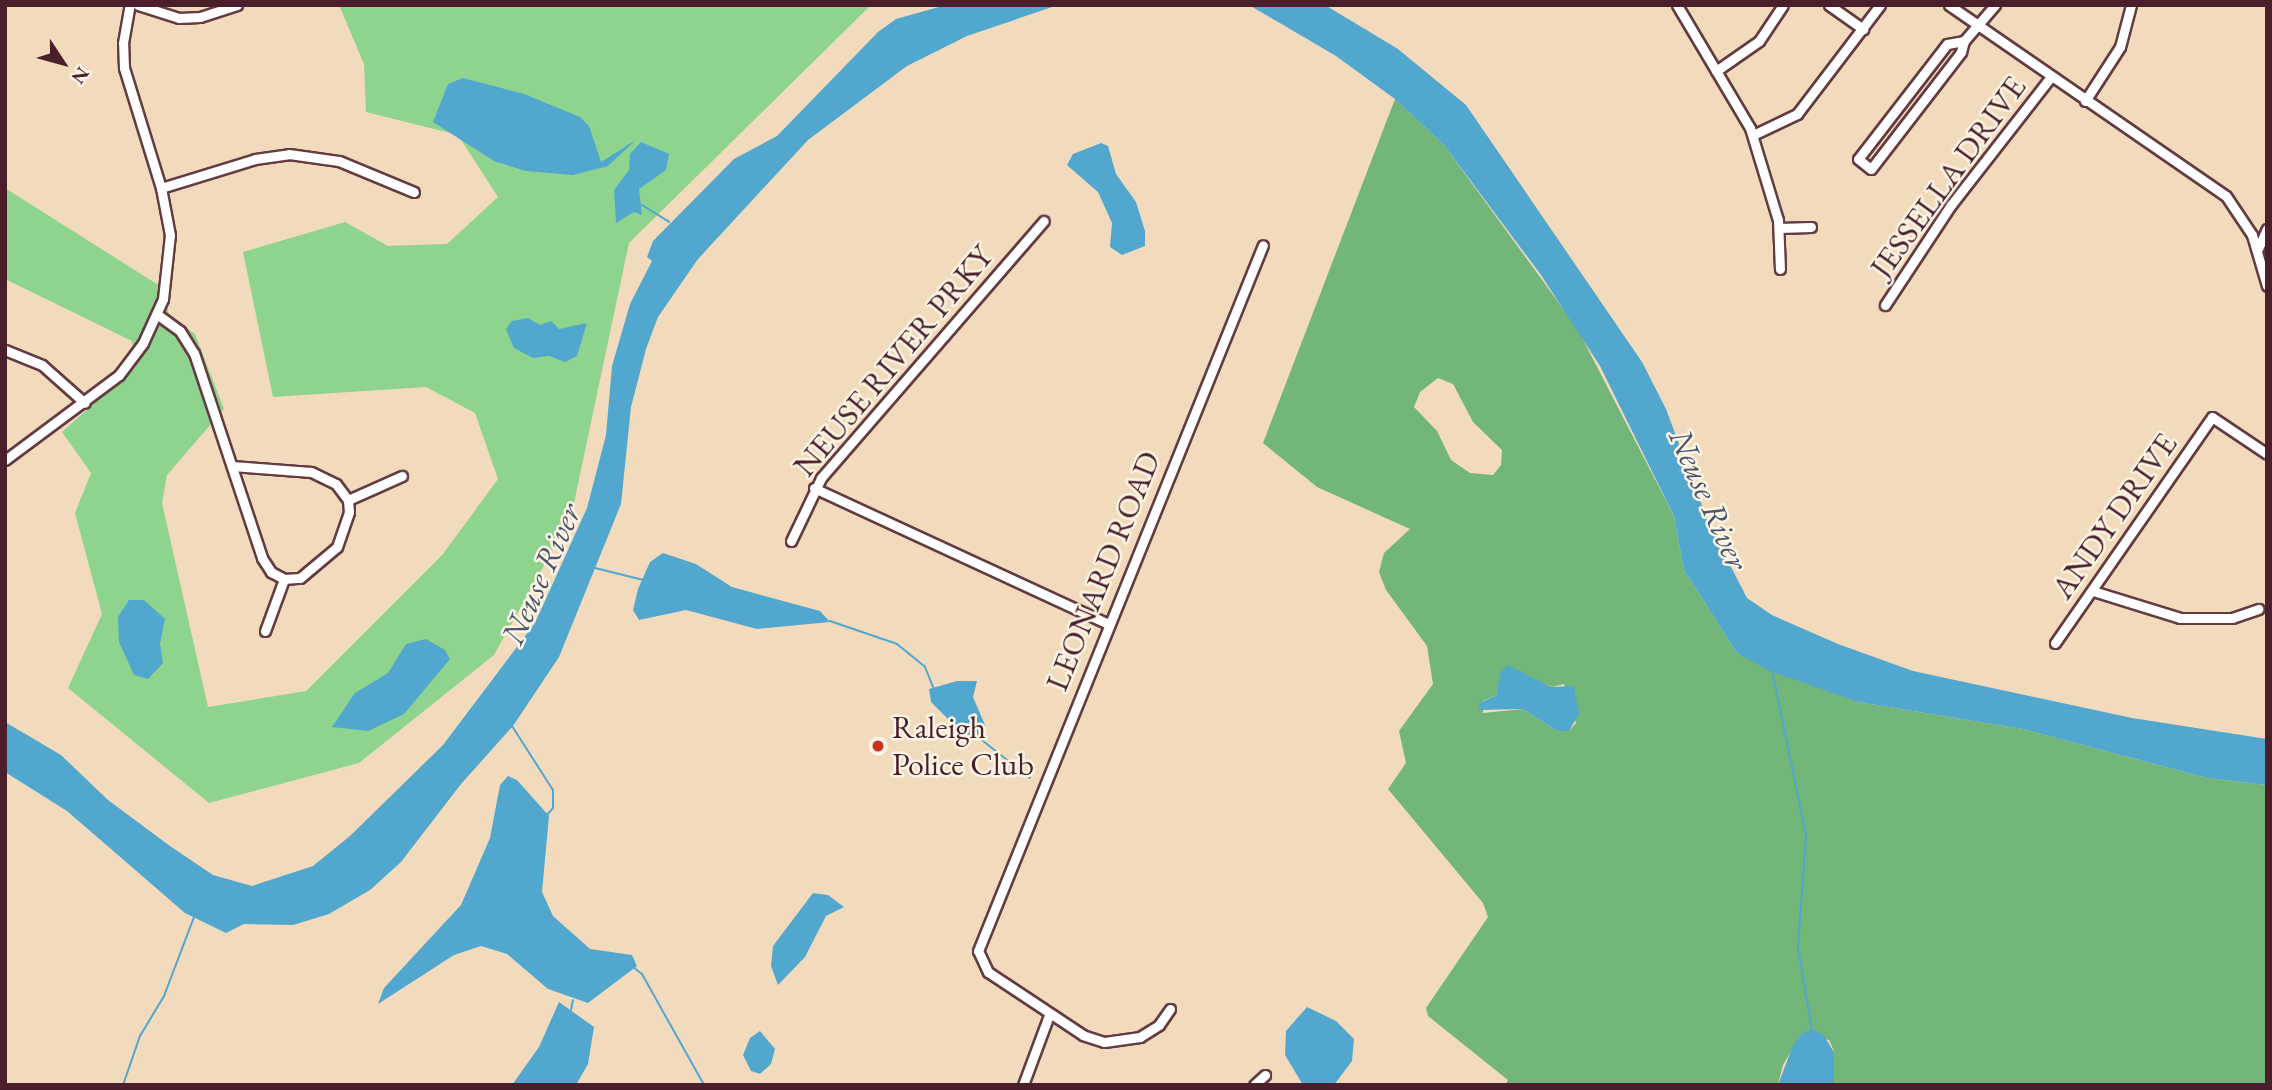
<!DOCTYPE html>
<html>
<head>
<meta charset="utf-8">
<style>
	body { margin:0 }
	#map { position:relative; width:2272px; height:1090px; overflow:hidden; background:#f2dbbc; font-family:"EB Garamond",serif }
	div>[style] { position:absolute }
	.green>* { inset:0; background:#8ed48e }
	.forest>* { inset:0; background:#72b679 }
	.water>* { inset:0; background:#52a7ce }
	.stream>* { height:2px; margin:-1px; padding:0 1px; transform-origin:1px; border-radius:1px; background:#52a7ce }
	.roads { filter:drop-shadow(2px 0 #633b41) drop-shadow(-2px 0 #633b41) drop-shadow(0 2px #633b41) drop-shadow(0 -2px #633b41) }
	.minor>* { height:9px; margin:-4.5px; padding:0 4.5px; transform-origin:4.5px; border-radius:4.5px; background:#fff }
	.dots>* { width:19px; height:19px; translate:-50% -50%; box-sizing:border-box; border:4px solid #fcf5e5; border-radius:50% }
	span { translate:-50% -50%; white-space:nowrap; text-align:center; line-height:1.15; -webkit-text-stroke:5px #fcf5e5; paint-order:stroke }
	.street-label { font-size:32px; color:#4a1f2b }
	.poi-label { font-size:32px; color:#4a1f2b }
	.left { translate:0 -50%; text-align:left }
	.water-label { font-size:33px; color:#4d556c; font-style:italic }
	.frame { position:absolute; inset:0; border:7px solid #4a1f2b; pointer-events:none }
	.north { position:absolute; left:28px; top:28px; width:70px; height:70px; -webkit-text-stroke:5px #fcf5e5; paint-order:stroke; rotate:126deg; font-size:19px; font-weight:700; line-height:28px; text-align:center; color:#4a1f2b }
	.north::after { content:''; display:block; margin:auto; width:24px; height:32px; background:#4a1f2b; clip-path:polygon(50% 0,100% 100%,50% 72%,0 100%) }
</style>
</head>
<body>
<div id="map">
	<div class="green">
		<i style="clip-path:polygon(339px 5px,871px 5px,629px 243px,571px 517px,494px 655px,359px 763px,209px 803px,68px 688px,102px 614px,75px 513px,91px 473px,62px 432px,136px 366px,132px 341px,5px 279px,5px 188px,160px 286px,169px 314px,195px 334px,224px 409px,167px 475px,162px 503px,208px 707px,306px 691px,443px 554px,498px 479px,475px 413px,426px 387px,273px 397px,243px 252px,345px 222px,388px 246px,447px 244px,498px 197px,458px 135px,366px 112px,364px 64px)"></i>
	</div>
	<div class="forest">
		<i style="clip-path:polygon(evenodd,1395px 99px,1444px 145px,1577px 328px,1674px 516px,1684px 570px,1737px 653px,1858px 702px,2023px 729px,2207px 778px,2267px 785px,2267px 1085px,1834px 1085px,1834px 1051px,1829px 1040px,1801px 1034px,1783px 1065px,1778px 1085px,1505px 1085px,1508px 1080px,1428px 1016px,1426px 1008px,1488px 917px,1483px 903px,1388px 789px,1406px 763px,1399px 731px,1433px 684px,1427px 646px,1386px 590px,1379px 572px,1384px 553px,1410px 529px,1317px 487px,1263px 443px,1395px 99px,1438px 378px,1453px 384px,1473px 422px,1502px 450px,1501px 465px,1493px 475px,1470px 473px,1451px 460px,1437px 431px,1414px 407px,1420px 392px,1438px 378px,1395px 99px,1533px 679px,1552px 687px,1564px 684px,1576px 723px,1569px 731px,1557px 731px,1523px 709px,1483px 713px,1483px 701px,1497px 695px,1500px 680px,1533px 679px)"></i>
	</div>
	<div class="water">
		<i style="clip-path:polygon(946px 5px,1058px 5px,967px 36px,907px 66px,808px 140px,698px 259px,658px 317px,646px 349px,631px 407px,621px 504px,559px 657px,513px 726px,461px 784px,401px 862px,370px 890px,329px 914px,293px 925px,244px 924px,226px 933px,185px 913px,67px 811px,5px 772px,5px 722px,61px 755px,108px 800px,170px 846px,213px 875px,252px 886px,313px 866px,350px 836px,443px 745px,535px 623px,587px 508px,606px 435px,612px 366px,630px 304px,652px 261px,647px 257px,653px 241px,734px 159px,777px 136px,878px 32px,896px 19px)"></i>
		<i style="clip-path:polygon(1249px 5px,1325px 5px,1398px 49px,1466px 105px,1642px 362px,1666px 409px,1709px 524px,1747px 598px,1772px 615px,1838px 644px,1913px 671px,2132px 718px,2267px 739px,2267px 785px,2207px 778px,2023px 729px,1858px 702px,1770px 671px,1737px 653px,1684px 570px,1674px 516px,1600px 366px,1541px 275px,1444px 145px,1395px 99px,1336px 56px)"></i>
		<i style="clip-path:polygon(463px 78px,524px 94px,580px 117px,589px 126px,601px 162px,636px 140px,608px 166px,573px 175px,526px 171px,494px 161px,433px 122px,448px 84px)"></i>
		<i style="clip-path:polygon(641px 142px,669px 154px,666px 170px,639px 189px,642px 215px,634px 212px,616px 223px,614px 190px,629px 170px,630px 154px)"></i>
		<i style="clip-path:polygon(1101px 143px,1108px 146px,1116px 174px,1136px 202px,1145px 231px,1145px 246px,1122px 255px,1110px 247px,1112px 223px,1098px 192px,1067px 165px,1073px 154px)"></i>
		<i style="clip-path:polygon(528px 318px,540px 325px,551px 321px,559px 329px,587px 323px,577px 356px,565px 362px,549px 356px,533px 358px,514px 348px,506px 329px,512px 321px)"></i>
		<i style="clip-path:polygon(663px 553px,696px 564px,732px 587px,820px 611px,830px 622px,757px 629px,686px 610px,639px 620px,633px 610px,638px 589px,650px 562px)"></i>
		<i style="clip-path:polygon(129px 600px,144px 600px,165px 619px,160px 644px,163px 663px,148px 679px,134px 675px,119px 642px,118px 617px)"></i>
		<i style="clip-path:polygon(426px 639px,445px 650px,450px 659px,404px 714px,368px 731px,332px 727px,355px 693px,388px 673px,406px 644px)"></i>
		<i style="clip-path:polygon(1508px 665px,1551px 687px,1574px 686px,1579px 714px,1569px 731px,1557px 731px,1523px 709px,1479px 710px,1480px 703px,1497px 695px,1500px 673px)"></i>
		<i style="clip-path:polygon(957px 681px,977px 681px,973px 697px,985px 725px,984px 737px,976px 739px,959px 730px,931px 702px,929px 689px)"></i>
		<i style="clip-path:polygon(508px 776px,517px 780px,549px 816px,542px 892px,553px 916px,590px 949px,632px 955px,637px 966px,588px 1003px,548px 989px,507px 954px,481px 946px,454px 955px,378px 1004px,384px 988px,461px 905px,490px 838px,500px 785px)"></i>
		<i style="clip-path:polygon(813px 893px,828px 895px,844px 907px,826px 916px,805px 957px,778px 985px,771px 966px,773px 946px)"></i>
		<i style="clip-path:polygon(559px 1002px,594px 1027px,588px 1064px,576px 1085px,512px 1085px,539px 1047px)"></i>
		<i style="clip-path:polygon(1307px 1007px,1336px 1021px,1354px 1039px,1352px 1061px,1334px 1085px,1303px 1085px,1285px 1055px,1286px 1031px)"></i>
		<i style="clip-path:polygon(1812px 1030px,1823px 1034px,1834px 1052px,1834px 1085px,1778px 1085px,1792px 1048px,1801px 1034px)"></i>
		<i style="clip-path:polygon(760px 1031px,775px 1049px,771px 1064px,760px 1074px,751px 1071px,743px 1055px,750px 1038px)"></i>
	</div>
	<div class="stream">
		<i style="left:642px;top:205px;width:32px;rotate:32deg"></i>
		<i style="left:591px;top:567px;width:54px;rotate:14deg"></i>
		<i style="left:830px;top:621px;width:71px;rotate:18.9deg"></i>
		<i style="left:897px;top:644px;width:36px;rotate:39deg"></i>
		<i style="left:925px;top:667px;width:24px;rotate:68deg"></i>
		<i style="left:1772px;top:670px;width:169px;rotate:78.4deg"></i>
		<i style="left:1806px;top:836px;width:112px;rotate:94.1deg"></i>
		<i style="left:1798px;top:948px;width:84px;rotate:80.4deg"></i>
		<i style="left:512px;top:726px;width:76px;rotate:57.4deg"></i>
		<i style="left:553px;top:790px;width:18px;rotate:90deg"></i>
		<i style="left:553px;top:808px;width:11px;rotate:131deg"></i>
		<i style="left:978px;top:737px;width:66px;rotate:38.3deg"></i>
		<i style="left:633px;top:967px;width:11px;rotate:38deg"></i>
		<i style="left:642px;top:974px;width:127px;rotate:60.8deg"></i>
		<i style="left:571px;top:1010px;width:10px;rotate:-79deg"></i>
		<i style="left:123px;top:1085px;width:52px;rotate:-70.9deg"></i>
		<i style="left:140px;top:1036px;width:47px;rotate:-59deg"></i>
		<i style="left:164px;top:996px;width:85px;rotate:-69.2deg"></i>
	</div>
	<div class="roads">
		<div class="minor">
			<i style="left:138px;top:5px;width:43px;rotate:17.6deg"></i>
			<i style="left:179px;top:18px;width:21px;rotate:-3deg"></i>
			<i style="left:200px;top:17px;width:39px;rotate:-18deg"></i>
			<i style="left:1677px;top:5px;width:143px;rotate:59.3deg"></i>
			<i style="left:1750px;top:128px;width:96px;rotate:73.1deg"></i>
			<i style="left:1778px;top:220px;width:49px;rotate:87.7deg"></i>
			<i style="left:1829px;top:5px;width:42px;rotate:35.2deg"></i>
			<i style="left:1949px;top:5px;width:336px;rotate:34.6deg"></i>
			<i style="left:2226px;top:196px;width:47px;rotate:56.3deg"></i>
			<i style="left:2252px;top:235px;width:53px;rotate:73.6deg"></i>
			<i style="left:1964px;top:41px;width:17px;rotate:170deg"></i>
			<i style="left:1947px;top:44px;width:145px;rotate:127.7deg"></i>
			<i style="left:1858px;top:159px;width:16px;rotate:38deg"></i>
			<i style="left:1871px;top:169px;width:148px;rotate:-52.4deg"></i>
			<i style="left:1961px;top:52px;width:11px;rotate:-75deg"></i>
			<i style="left:1964px;top:41px;width:48px;rotate:-49.3deg"></i>
			<i style="left:1716px;top:71px;width:52px;rotate:-34.9deg"></i>
			<i style="left:1759px;top:41px;width:43px;rotate:-56.3deg"></i>
			<i style="left:2085px;top:101px;width:64px;rotate:-57.1deg"></i>
			<i style="left:2120px;top:47px;width:43px;rotate:-75.3deg"></i>
			<i style="left:1753px;top:135px;width:49px;rotate:-25.5deg"></i>
			<i style="left:1797px;top:114px;width:137px;rotate:-52.7deg"></i>
			<i style="left:161px;top:188px;width:98px;rotate:-17.1deg"></i>
			<i style="left:255px;top:159px;width:34px;rotate:-8deg"></i>
			<i style="left:289px;top:154px;width:50px;rotate:8deg"></i>
			<i style="left:339px;top:161px;width:81px;rotate:22.5deg"></i>
			<i style="left:1779px;top:228px;width:32px;rotate:-2deg"></i>
			<i style="left:2257px;top:251px;width:24px;rotate:-66deg"></i>
			<i style="left:1885px;top:305px;width:120px;rotate:-56.6deg"></i>
			<i style="left:1951px;top:205px;width:161px;rotate:-52.1deg"></i>
			<i style="left:158px;top:315px;width:27px;rotate:36deg"></i>
			<i style="left:180px;top:331px;width:26px;rotate:58deg"></i>
			<i style="left:194px;top:353px;width:216px;rotate:71.6deg"></i>
			<i style="left:262px;top:558px;width:17px;rotate:57deg"></i>
			<i style="left:271px;top:572px;width:15px;rotate:28deg"></i>
			<i style="left:284px;top:579px;width:16px;rotate:-4deg"></i>
			<i style="left:300px;top:578px;width:48px;rotate:-40deg"></i>
			<i style="left:337px;top:547px;width:37px;rotate:-71deg"></i>
			<i style="left:349px;top:512px;width:12px;rotate:-95deg"></i>
			<i style="left:348px;top:500px;width:20px;rotate:-127deg"></i>
			<i style="left:336px;top:484px;width:28px;rotate:-154deg"></i>
			<i style="left:311px;top:472px;width:79px;rotate:-175.7deg"></i>
			<i style="left:5px;top:350px;width:40px;rotate:22deg"></i>
			<i style="left:42px;top:365px;width:57px;rotate:41.5deg"></i>
			<i style="left:5px;top:460px;width:142px;rotate:-36.7deg"></i>
			<i style="left:119px;top:375px;width:40px;rotate:-53deg"></i>
			<i style="left:143px;top:343px;width:48px;rotate:-65.6deg"></i>
			<i style="left:163px;top:299px;width:64px;rotate:-83.8deg"></i>
			<i style="left:170px;top:235px;width:48px;rotate:-100.8deg"></i>
			<i style="left:161px;top:188px;width:126px;rotate:-107.1deg"></i>
			<i style="left:124px;top:68px;width:25px;rotate:-92deg"></i>
			<i style="left:123px;top:43px;width:39px;rotate:-80deg"></i>
			<i style="left:814px;top:488px;width:324px;rotate:24.8deg"></i>
			<i style="left:348px;top:500px;width:59px;rotate:-24deg"></i>
			<i style="left:791px;top:541px;width:70px;rotate:-64.5deg"></i>
			<i style="left:821px;top:478px;width:340px;rotate:-49.1deg"></i>
			<i style="left:2093px;top:591px;width:91px;rotate:17.2deg"></i>
			<i style="left:2180px;top:618px;width:52px"></i>
			<i style="left:2232px;top:618px;width:28px;rotate:-19deg"></i>
			<i style="left:265px;top:631px;width:55px;rotate:-69.9deg"></i>
			<i style="left:2055px;top:643px;width:275px;rotate:-55.2deg"></i>
			<i style="left:2212px;top:417px;width:66px;rotate:33.9deg"></i>
			<i style="left:1170px;top:1009px;width:19px;rotate:125deg"></i>
			<i style="left:1159px;top:1025px;width:22px;rotate:148deg"></i>
			<i style="left:1140px;top:1037px;width:36px;rotate:172deg"></i>
			<i style="left:1104px;top:1042px;width:22px;rotate:-162deg"></i>
			<i style="left:1083px;top:1035px;width:114px;rotate:-146.4deg"></i>
			<i style="left:988px;top:972px;width:23px;rotate:-115deg"></i>
			<i style="left:978px;top:951px;width:761px;rotate:-68.02deg"></i>
			<i style="left:1023px;top:1085px;width:75px;rotate:-69.6deg"></i>
			<i style="left:1254px;top:1085px;width:15px;rotate:-42deg"></i>
		</div>
	</div>
	<div class="dots">
		<i style="left:878px;top:746px;background:#c8321e"></i>
	</div>
	<div class="street-label">
		<span style="left:1948px;top:177px;rotate:-54deg">JESSELLA DRIVE</span>
		<span style="left:893px;top:361px;rotate:-50deg">NEUSE RIVER PRKY</span>
		<span style="left:2114px;top:516px;rotate:-55deg">ANDY DRIVE</span>
		<span style="left:1103px;top:571px;rotate:-68deg">LEONARD ROAD</span>
	</div>
	<div class="poi-label">
		<span class="left" style="left:892px;top:746px">Raleigh<br>Police Club</span>
	</div>
	<div class="water-label">
		<span style="left:1709px;top:499px;rotate:66deg">Neuse River</span>
		<span style="left:541px;top:574px;rotate:-66deg">Neuse River</span>
	</div>
	<div class="frame"></div>
	<div class="north">N</div>
</div>
</body>
</html>
